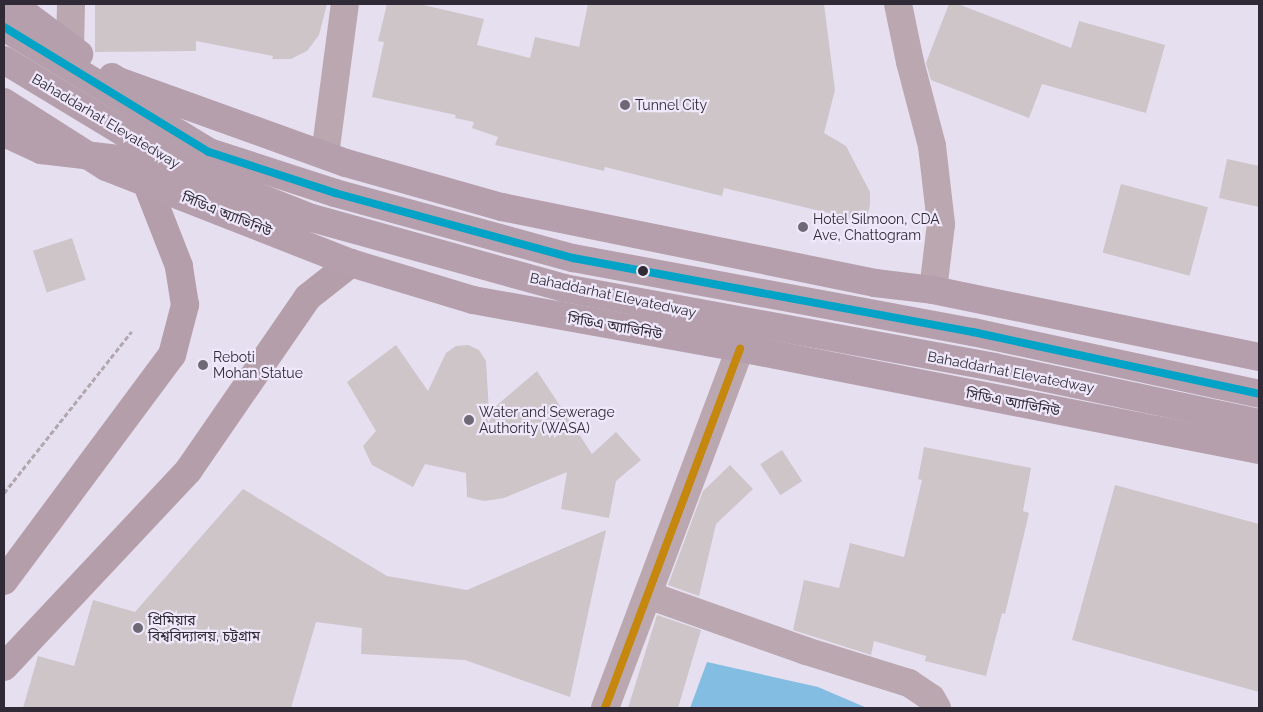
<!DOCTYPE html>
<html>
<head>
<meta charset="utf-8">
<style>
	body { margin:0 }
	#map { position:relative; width:1263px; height:712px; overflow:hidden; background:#e6dff0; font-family:Raleway,"Noto Sans Bengali",sans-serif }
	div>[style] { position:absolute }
	.water>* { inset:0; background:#83bde2 }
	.building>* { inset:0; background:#cdc5c8; transform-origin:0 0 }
	.path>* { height:3px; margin-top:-1.5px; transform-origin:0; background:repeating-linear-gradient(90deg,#b3a7af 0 5px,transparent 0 7.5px) }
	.minor>* { height:28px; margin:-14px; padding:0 14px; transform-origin:14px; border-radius:14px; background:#baa7af }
	.major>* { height:28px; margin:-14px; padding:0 14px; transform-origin:14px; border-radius:14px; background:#b39ea9 }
	.highway>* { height:28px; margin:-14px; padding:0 14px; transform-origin:14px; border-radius:14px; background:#b59fad }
	.highway-bridge>* { height:28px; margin:-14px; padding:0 14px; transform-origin:14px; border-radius:14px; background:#b59fad }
	.bus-1>* { height:8px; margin:-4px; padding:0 4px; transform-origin:4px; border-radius:4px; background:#02a3c6 }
	.bus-2>* { height:8px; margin:-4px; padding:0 4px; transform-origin:4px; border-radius:4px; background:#c5870d }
	.dots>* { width:14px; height:14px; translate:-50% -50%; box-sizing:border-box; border:2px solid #efe8fa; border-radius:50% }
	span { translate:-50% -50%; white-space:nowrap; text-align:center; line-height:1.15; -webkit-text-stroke:4.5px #efe8fa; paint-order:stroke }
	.poi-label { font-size:14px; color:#2f2a35 }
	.left { translate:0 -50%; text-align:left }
	.street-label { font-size:14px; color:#2f2a35 }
	.frame { position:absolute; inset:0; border:5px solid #2f2a35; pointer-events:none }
</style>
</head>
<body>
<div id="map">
	<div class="water">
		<i style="clip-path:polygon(707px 662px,818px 687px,867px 708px,690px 708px)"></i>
	</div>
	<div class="building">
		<i style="clip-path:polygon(95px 4px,327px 4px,319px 35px,307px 51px,291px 59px,272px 59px,273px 56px,196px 41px,196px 51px,95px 52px)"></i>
		<i style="clip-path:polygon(387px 4px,419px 4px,484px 19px,477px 45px,530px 58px,535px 37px,579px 47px,588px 4px,824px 4px,835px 90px,824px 133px,846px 146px,870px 192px,870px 205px,866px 222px,724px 188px,722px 196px,605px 167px,604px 171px,495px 145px,498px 137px,472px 128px,474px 122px,455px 118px,456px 115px,372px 97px,384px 42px,378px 41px)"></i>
		<i style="clip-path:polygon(949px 4px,958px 4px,1071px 48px,1079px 21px,1165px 45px,1146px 113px,1042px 84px,1029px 118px,931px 80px,926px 63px)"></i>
		<i style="clip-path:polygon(1227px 159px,1259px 166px,1259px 207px,1219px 198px)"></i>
		<i style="left:1121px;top:184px;width:90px;height:71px;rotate:15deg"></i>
		<i style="left:72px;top:238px;width:44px;height:41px;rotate:72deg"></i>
		<i style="clip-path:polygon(396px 345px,428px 391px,446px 353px,456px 346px,468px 345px,479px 350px,486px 361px,489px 412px,537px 371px,592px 454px,616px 432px,641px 460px,616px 481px,609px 518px,561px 509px,567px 472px,504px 498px,484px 501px,467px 497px,466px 473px,425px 464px,413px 487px,372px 465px,363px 446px,376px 431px,347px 382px)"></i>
		<i style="clip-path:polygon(924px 447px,1031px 468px,1023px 511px,1029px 513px,1005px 614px,1002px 613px,986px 676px,925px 661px,926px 656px,874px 641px,871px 655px,793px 630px,804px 580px,839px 588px,850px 543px,904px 557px,922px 480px,918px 479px)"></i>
		<i style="left:782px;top:450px;width:37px;height:26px;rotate:57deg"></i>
		<i style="clip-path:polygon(730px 465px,753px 489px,716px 524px,699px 596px,668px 585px,703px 491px)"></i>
		<i style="clip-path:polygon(1115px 485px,1259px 524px,1259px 692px,1072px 640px)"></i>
		<i style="clip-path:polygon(243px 489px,387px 576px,467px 590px,606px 530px,570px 697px,465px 660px,361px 654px,362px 628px,316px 622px,291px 708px,23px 708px,38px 656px,74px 666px,93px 600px,135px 612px)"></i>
		<i style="clip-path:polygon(657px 615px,701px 630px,678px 708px,628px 708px)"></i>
	</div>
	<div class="path">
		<i style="left:4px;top:493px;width:206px;rotate:-51.7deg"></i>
	</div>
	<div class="minor">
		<i style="left:898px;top:4px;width:59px;rotate:78.3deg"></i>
		<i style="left:910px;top:62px;width:87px;rotate:75.3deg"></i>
		<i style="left:932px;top:146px;width:79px;rotate:83.4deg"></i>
		<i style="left:941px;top:224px;width:66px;rotate:96.9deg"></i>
		<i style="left:70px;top:48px;width:44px;rotate:-88.7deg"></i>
		<i style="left:325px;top:155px;width:152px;rotate:-82.5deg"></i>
		<i style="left:648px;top:595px;width:168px;rotate:19.5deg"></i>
		<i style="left:806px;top:651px;width:108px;rotate:17.3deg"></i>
		<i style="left:909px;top:683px;width:27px;rotate:34deg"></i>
		<i style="left:931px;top:698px;width:12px;rotate:59deg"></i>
		<i style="left:605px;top:708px;width:384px;rotate:-69.4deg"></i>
	</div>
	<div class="major">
		<i style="left:4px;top:581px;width:282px;rotate:-53.4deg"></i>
		<i style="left:172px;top:355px;width:52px;rotate:-75.4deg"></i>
		<i style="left:185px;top:305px;width:39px;rotate:-99deg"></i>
		<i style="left:179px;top:266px;width:90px;rotate:-111.4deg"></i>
		<i style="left:4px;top:667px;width:269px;rotate:-46.8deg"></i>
		<i style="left:188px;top:471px;width:211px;rotate:-55.4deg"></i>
		<i style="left:308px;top:297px;width:55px;rotate:-38.3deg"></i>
	</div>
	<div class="highway">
		<i style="left:12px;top:4px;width:84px;rotate:36.7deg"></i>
		<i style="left:4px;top:27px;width:240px;rotate:31.4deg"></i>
		<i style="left:209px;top:152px;width:133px;rotate:18deg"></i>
		<i style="left:335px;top:193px;width:247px;rotate:15.3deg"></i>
		<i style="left:573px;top:258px;width:407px;rotate:10.5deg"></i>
		<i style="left:973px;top:332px;width:293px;rotate:12.2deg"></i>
		<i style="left:4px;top:60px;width:205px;rotate:31.2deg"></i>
		<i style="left:179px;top:166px;width:143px;rotate:21.4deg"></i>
		<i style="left:312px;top:218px;width:262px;rotate:15.5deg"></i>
		<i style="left:564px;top:288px;width:437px;rotate:10.4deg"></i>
		<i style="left:994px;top:367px;width:271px;rotate:11.9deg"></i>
		<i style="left:112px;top:77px;width:7px;rotate:34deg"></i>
		<i style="left:118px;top:81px;width:242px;rotate:19.8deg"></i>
		<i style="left:346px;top:163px;width:162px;rotate:15.8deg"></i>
		<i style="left:502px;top:207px;width:381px;rotate:11.5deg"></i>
		<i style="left:875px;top:283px;width:58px;rotate:6.9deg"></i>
		<i style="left:933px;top:290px;width:333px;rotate:11.6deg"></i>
		<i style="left:4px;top:102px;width:121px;rotate:32.5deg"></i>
		<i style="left:106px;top:167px;width:263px;rotate:21.4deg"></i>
		<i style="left:351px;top:263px;width:127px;rotate:16.9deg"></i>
		<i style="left:473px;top:300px;width:271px;rotate:10.2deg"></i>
		<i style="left:740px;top:348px;width:529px;rotate:11.12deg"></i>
	</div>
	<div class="highway-bridge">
		<i style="left:4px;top:133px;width:41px;rotate:24.7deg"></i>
		<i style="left:41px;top:150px;width:139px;rotate:6.6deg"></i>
	</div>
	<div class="bus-1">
		<i style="left:4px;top:27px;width:240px;rotate:31.4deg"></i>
		<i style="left:209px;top:152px;width:133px;rotate:18deg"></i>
		<i style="left:335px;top:193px;width:247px;rotate:15.3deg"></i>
		<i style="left:573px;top:258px;width:407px;rotate:10.5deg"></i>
		<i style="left:973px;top:332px;width:293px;rotate:12.2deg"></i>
	</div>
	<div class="bus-2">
		<i style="left:605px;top:708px;width:384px;rotate:-69.4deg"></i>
	</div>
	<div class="dots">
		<i style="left:625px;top:105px;background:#6f6976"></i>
		<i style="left:803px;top:227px;background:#6f6976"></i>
		<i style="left:643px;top:271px;background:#2f2a35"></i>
		<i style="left:203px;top:365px;background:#6f6976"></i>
		<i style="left:469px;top:420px;background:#6f6976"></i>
		<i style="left:138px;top:628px;background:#6f6976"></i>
	</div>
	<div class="poi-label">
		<span class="left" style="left:635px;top:105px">Tunnel City</span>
		<span class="left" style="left:813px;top:227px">Hotel Silmoon, CDA<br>Ave, Chattogram</span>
		<span class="left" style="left:213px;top:365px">Reboti<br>Mohan Statue</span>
		<span class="left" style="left:479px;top:420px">Water and Sewerage<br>Authority (WASA)</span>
		<span class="left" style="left:148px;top:628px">প্রিমিয়ার<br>বিশ্ববিদ্যালয়, চট্টগ্রাম</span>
	</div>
	<div class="street-label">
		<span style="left:106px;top:121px;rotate:31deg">Bahaddarhat Elevatedway</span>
		<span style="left:227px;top:214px;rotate:22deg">সিডিএ অ্যাভিনিউ</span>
		<span style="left:613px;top:295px;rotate:12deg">Bahaddarhat Elevatedway</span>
		<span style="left:615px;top:326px;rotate:10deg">সিডিএ অ্যাভিনিউ</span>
		<span style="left:1011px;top:372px;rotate:11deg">Bahaddarhat Elevatedway</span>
		<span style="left:1013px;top:402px;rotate:11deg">সিডিএ অ্যাভিনিউ</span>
	</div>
	<div class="frame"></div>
</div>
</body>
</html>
